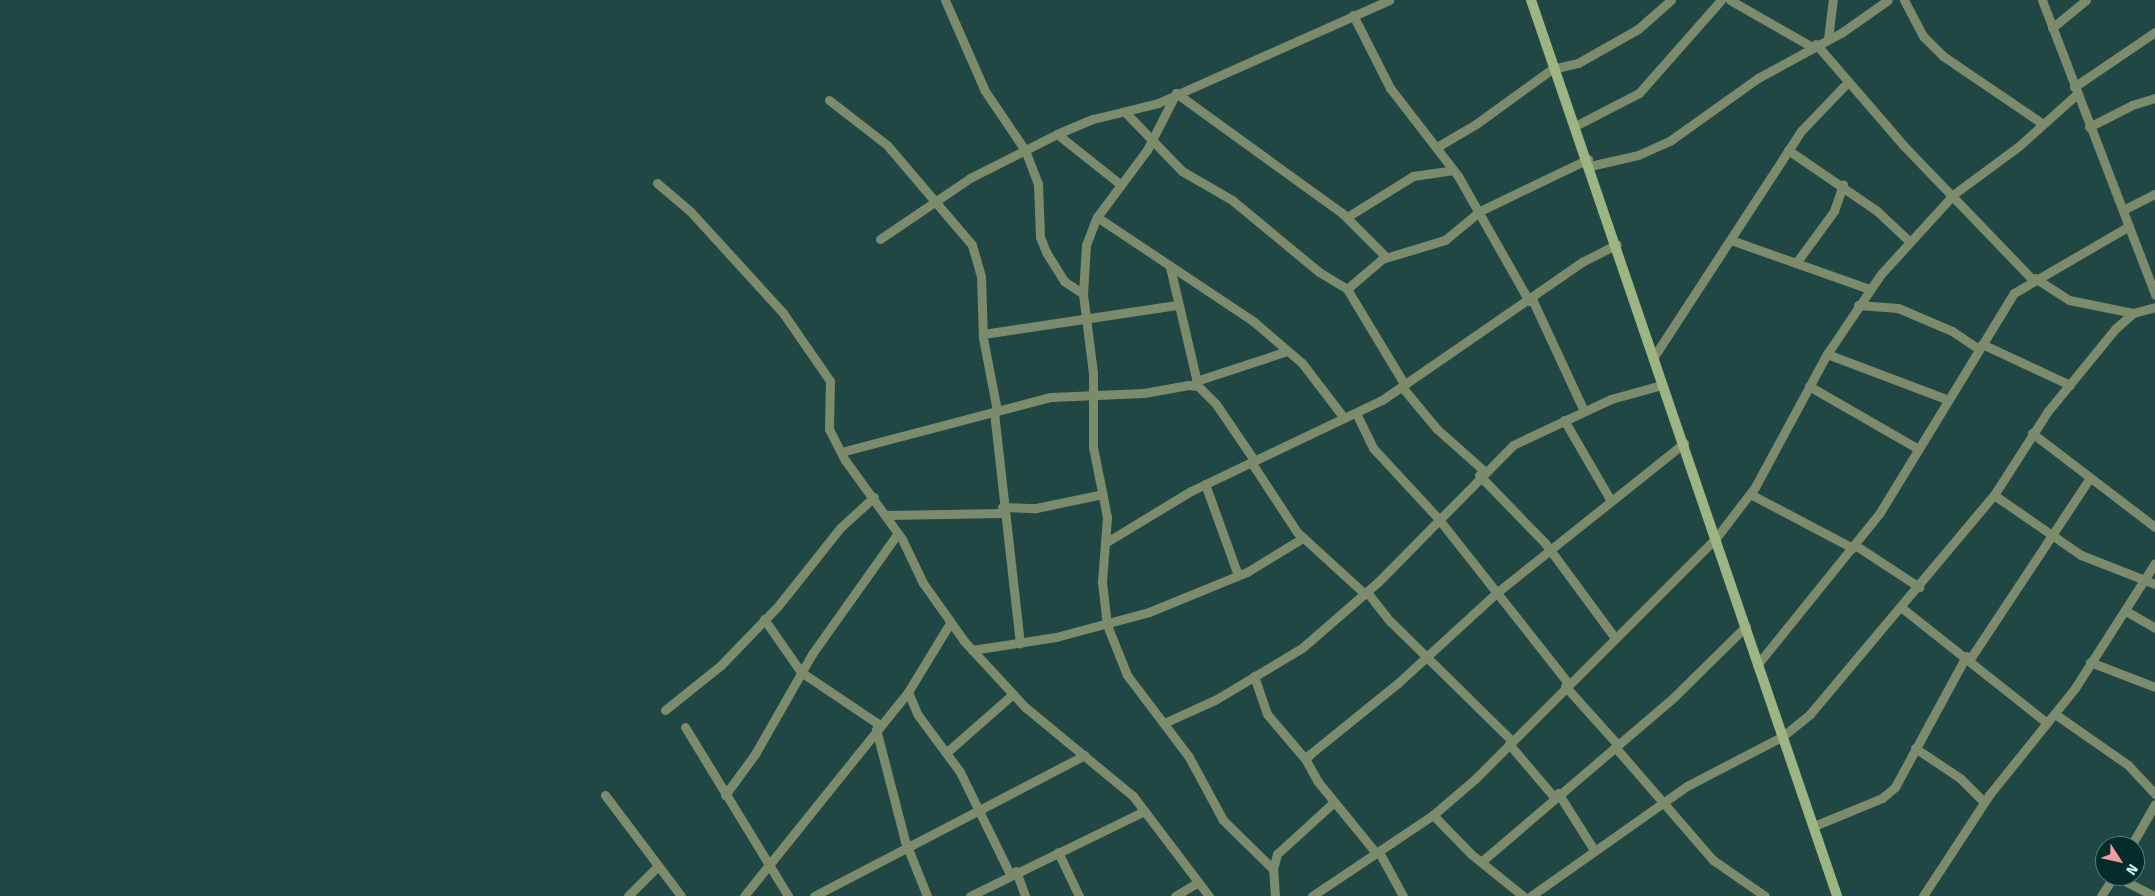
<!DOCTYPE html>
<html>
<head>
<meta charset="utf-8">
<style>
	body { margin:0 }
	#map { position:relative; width:2155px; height:896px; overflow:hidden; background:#214744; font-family:"Fira Sans",sans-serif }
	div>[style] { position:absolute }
	.street>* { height:9px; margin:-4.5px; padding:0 4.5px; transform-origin:4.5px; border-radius:4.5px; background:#7c8b6c }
	.secondary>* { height:10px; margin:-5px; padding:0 5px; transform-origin:5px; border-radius:5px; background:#9db583 }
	span { translate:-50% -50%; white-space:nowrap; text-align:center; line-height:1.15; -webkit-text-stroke:4.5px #042c2a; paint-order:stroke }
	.north { position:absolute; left:2095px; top:836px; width:50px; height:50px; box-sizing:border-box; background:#042c2a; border:1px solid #527f7c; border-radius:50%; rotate:125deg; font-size:14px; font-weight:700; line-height:20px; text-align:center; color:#c6fbf6 }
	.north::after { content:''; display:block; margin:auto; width:18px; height:22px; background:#f39aa9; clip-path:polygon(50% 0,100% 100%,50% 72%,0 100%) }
</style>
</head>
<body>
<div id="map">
	<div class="street">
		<i style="left:945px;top:0;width:99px;rotate:66.3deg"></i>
		<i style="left:985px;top:91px;width:71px;rotate:55.9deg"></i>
		<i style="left:1025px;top:150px;width:36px;rotate:69deg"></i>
		<i style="left:1038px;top:184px;width:53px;rotate:87.8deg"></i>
		<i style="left:1040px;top:237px;width:16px;rotate:68deg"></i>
		<i style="left:1046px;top:252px;width:34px;rotate:58deg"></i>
		<i style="left:1064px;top:281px;width:23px;rotate:34deg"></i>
		<i style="left:1730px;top:0;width:95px;rotate:29.8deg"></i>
		<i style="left:1904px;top:0;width:41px;rotate:62.2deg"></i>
		<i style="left:1923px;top:36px;width:28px;rotate:45deg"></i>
		<i style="left:1943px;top:56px;width:121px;rotate:34.2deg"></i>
		<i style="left:2042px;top:0;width:316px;rotate:69deg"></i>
		<i style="left:1353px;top:15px;width:82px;rotate:63.1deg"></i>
		<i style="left:1390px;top:88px;width:111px;rotate:52.3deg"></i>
		<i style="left:1458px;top:176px;width:144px;rotate:60.4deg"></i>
		<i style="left:2052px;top:28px;width:44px;rotate:-39.5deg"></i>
		<i style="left:1828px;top:39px;width:39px;rotate:-83deg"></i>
		<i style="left:1816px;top:44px;width:135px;rotate:49.2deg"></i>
		<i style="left:1904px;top:146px;width:185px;rotate:46.1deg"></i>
		<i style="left:2074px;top:87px;width:98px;rotate:-34.2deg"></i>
		<i style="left:829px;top:100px;width:73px;rotate:37.8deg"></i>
		<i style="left:887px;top:145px;width:131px;rotate:49.6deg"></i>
		<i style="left:972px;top:245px;width:32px;rotate:74deg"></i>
		<i style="left:981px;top:276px;width:62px;rotate:88.2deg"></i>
		<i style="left:983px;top:338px;width:74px;rotate:79.1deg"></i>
		<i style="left:1126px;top:113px;width:81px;rotate:46deg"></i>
		<i style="left:1182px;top:171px;width:58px;rotate:30.1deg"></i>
		<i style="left:1232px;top:200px;width:113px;rotate:39.6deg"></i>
		<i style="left:1319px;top:272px;width:33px;rotate:31deg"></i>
		<i style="left:1347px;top:289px;width:112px;rotate:58.9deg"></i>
		<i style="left:1575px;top:126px;width:72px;rotate:-27.3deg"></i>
		<i style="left:1639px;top:93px;width:124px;rotate:-48.6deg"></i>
		<i style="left:2089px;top:127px;width:48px;rotate:-27.1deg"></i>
		<i style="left:2132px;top:105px;width:24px;rotate:-17deg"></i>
		<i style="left:1057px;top:134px;width:80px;rotate:38.4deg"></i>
		<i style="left:1437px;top:147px;width:45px;rotate:-30.5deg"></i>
		<i style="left:1476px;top:124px;width:94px;rotate:-35.9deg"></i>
		<i style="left:1552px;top:69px;width:27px;rotate:-13deg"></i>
		<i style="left:1578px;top:63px;width:69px;rotate:-29.5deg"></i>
		<i style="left:1638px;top:29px;width:44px;rotate:-41.3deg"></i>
		<i style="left:1788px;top:150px;width:108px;rotate:34.4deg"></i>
		<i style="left:1877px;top:211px;width:42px;rotate:43.1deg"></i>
		<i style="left:1590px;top:166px;width:49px;rotate:-12.9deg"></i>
		<i style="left:1638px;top:155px;width:36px;rotate:-24deg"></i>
		<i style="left:1671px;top:140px;width:107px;rotate:-35.5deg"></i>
		<i style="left:1758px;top:78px;width:94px;rotate:-28.5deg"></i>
		<i style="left:1841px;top:33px;width:57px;rotate:-35.1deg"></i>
		<i style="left:657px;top:183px;width:43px;rotate:40.3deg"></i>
		<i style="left:690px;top:211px;width:138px;rotate:47.6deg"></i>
		<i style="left:783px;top:313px;width:83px;rotate:55.3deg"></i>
		<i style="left:830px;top:381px;width:48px;rotate:91.2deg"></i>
		<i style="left:829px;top:429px;width:35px;rotate:63deg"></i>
		<i style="left:845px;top:460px;width:97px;rotate:54.2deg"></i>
		<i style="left:902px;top:539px;width:49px;rotate:64.5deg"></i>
		<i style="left:923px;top:583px;width:71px;rotate:54.7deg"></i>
		<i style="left:964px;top:641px;width:90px;rotate:47.3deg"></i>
		<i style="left:1025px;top:707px;width:140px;rotate:39.5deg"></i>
		<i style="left:1133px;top:796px;width:126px;rotate:52.8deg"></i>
		<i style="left:2123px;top:210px;width:36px;rotate:-27deg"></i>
		<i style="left:1097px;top:217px;width:187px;rotate:33.7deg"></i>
		<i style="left:1253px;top:321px;width:65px;rotate:40.6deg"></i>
		<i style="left:1302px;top:363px;width:69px;rotate:52.6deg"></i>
		<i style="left:1347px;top:217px;width:78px;rotate:-31.8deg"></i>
		<i style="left:1413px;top:176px;width:41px;rotate:-8.3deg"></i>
		<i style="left:880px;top:239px;width:109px;rotate:-34.1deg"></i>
		<i style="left:970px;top:178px;width:97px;rotate:-26.8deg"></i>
		<i style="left:1057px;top:134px;width:39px;rotate:-23deg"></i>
		<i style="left:1093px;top:119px;width:67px;rotate:-13.8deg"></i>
		<i style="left:1158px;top:103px;width:253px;rotate:-24deg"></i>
		<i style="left:1731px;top:240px;width:146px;rotate:19.5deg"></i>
		<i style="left:1796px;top:263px;width:64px;rotate:-53.8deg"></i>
		<i style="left:1834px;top:211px;width:28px;rotate:-71deg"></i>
		<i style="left:1170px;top:267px;width:122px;rotate:76.8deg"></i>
		<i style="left:2035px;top:278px;width:40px;rotate:32.9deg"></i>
		<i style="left:2069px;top:300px;width:65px;rotate:11.5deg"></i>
		<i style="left:1347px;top:289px;width:46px;rotate:-40.6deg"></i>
		<i style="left:1382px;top:259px;width:66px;rotate:-16.8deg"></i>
		<i style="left:1445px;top:240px;width:45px;rotate:-39.6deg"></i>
		<i style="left:1480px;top:211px;width:120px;rotate:-25.7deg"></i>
		<i style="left:1532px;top:299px;width:123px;rotate:65.1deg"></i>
		<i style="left:1858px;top:305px;width:40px;rotate:4.3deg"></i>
		<i style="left:1898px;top:308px;width:59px;rotate:23.1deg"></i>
		<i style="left:1952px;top:331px;width:32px;rotate:34deg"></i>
		<i style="left:983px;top:334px;width:196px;rotate:-8.5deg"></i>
		<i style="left:1982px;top:344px;width:97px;rotate:25deg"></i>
		<i style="left:1827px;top:354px;width:130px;rotate:20.7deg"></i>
		<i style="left:1653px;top:358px;width:271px;rotate:-56.9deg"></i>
		<i style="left:1801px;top:131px;width:68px;rotate:-46.2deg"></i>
		<i style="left:1196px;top:381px;width:96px;rotate:-18.2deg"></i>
		<i style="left:1809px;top:386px;width:125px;rotate:29.9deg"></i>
		<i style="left:1402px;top:387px;width:55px;rotate:50.2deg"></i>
		<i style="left:1437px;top:429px;width:62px;rotate:41.7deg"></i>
		<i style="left:994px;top:412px;width:233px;rotate:83.6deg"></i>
		<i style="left:1356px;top:413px;width:39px;rotate:64deg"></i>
		<i style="left:1373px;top:448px;width:94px;rotate:47.2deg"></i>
		<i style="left:1437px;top:517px;width:211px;rotate:51.7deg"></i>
		<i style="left:1564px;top:420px;width:91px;rotate:59.8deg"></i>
		<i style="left:2032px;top:433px;width:155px;rotate:37.4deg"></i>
		<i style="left:841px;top:452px;width:217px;rotate:-14.7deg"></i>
		<i style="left:1051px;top:397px;width:93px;rotate:-2.5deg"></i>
		<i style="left:1144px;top:393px;width:45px;rotate:-10.3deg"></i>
		<i style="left:1188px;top:385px;width:10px;rotate:6deg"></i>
		<i style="left:1198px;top:386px;width:25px;rotate:45deg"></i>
		<i style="left:1216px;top:404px;width:68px;rotate:55.8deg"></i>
		<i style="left:1251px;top:462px;width:84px;rotate:56.7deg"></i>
		<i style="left:1297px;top:532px;width:92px;rotate:42.4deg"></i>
		<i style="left:1479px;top:475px;width:95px;rotate:45.9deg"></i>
		<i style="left:1545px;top:543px;width:118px;rotate:53.6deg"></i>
		<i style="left:1205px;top:484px;width:97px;rotate:70.1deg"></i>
		<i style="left:1750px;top:494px;width:116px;rotate:27.7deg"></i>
		<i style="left:1994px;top:495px;width:106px;rotate:34.6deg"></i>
		<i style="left:2081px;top:555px;width:79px;rotate:21.4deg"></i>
		<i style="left:1002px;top:507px;width:34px;rotate:2deg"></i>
		<i style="left:1036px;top:508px;width:68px;rotate:-11.8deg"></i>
		<i style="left:886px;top:515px;width:117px;rotate:-1deg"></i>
		<i style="left:1105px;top:543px;width:100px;rotate:-31.2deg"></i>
		<i style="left:1191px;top:491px;width:212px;rotate:-25.5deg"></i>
		<i style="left:1382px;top:400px;width:243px;rotate:-34.6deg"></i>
		<i style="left:1582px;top:262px;width:39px;rotate:-27deg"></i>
		<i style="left:1855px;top:545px;width:77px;rotate:33.3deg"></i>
		<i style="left:1367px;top:592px;width:37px;rotate:52deg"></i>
		<i style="left:1390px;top:621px;width:171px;rotate:44.5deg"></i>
		<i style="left:1902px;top:608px;width:185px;rotate:38.4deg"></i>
		<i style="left:2126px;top:611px;width:34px;rotate:30deg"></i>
		<i style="left:764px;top:619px;width:65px;rotate:55.1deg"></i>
		<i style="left:801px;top:672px;width:95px;rotate:33.9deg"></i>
		<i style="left:972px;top:650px;width:85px;rotate:-8.8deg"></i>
		<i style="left:1056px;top:637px;width:96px;rotate:-15deg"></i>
		<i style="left:1149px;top:612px;width:106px;rotate:-22.2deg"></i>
		<i style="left:1247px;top:572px;width:66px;rotate:-31.3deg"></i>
		<i style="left:1970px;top:659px;width:216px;rotate:-56.5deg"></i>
		<i style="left:2090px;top:662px;width:70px;rotate:21deg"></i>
		<i style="left:1757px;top:665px;width:194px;rotate:-51.1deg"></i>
		<i style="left:1879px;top:514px;width:259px;rotate:-58.6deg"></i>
		<i style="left:2014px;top:293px;width:133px;rotate:-30.2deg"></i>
		<i style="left:1254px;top:676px;width:40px;rotate:71.1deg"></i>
		<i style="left:1267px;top:714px;width:60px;rotate:49.7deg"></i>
		<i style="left:1565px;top:686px;width:79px;rotate:48.1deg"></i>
		<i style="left:908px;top:692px;width:25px;rotate:67deg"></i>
		<i style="left:918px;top:715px;width:71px;rotate:53.6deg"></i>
		<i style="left:960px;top:772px;width:114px;rotate:63.9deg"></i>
		<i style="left:665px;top:710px;width:72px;rotate:-38.8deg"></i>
		<i style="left:721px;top:665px;width:82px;rotate:-46deg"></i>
		<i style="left:778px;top:606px;width:100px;rotate:-51.5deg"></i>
		<i style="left:840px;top:528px;width:46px;rotate:-42.4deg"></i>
		<i style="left:2055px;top:714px;width:89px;rotate:34.9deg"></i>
		<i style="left:2128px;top:765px;width:40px;rotate:47deg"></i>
		<i style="left:1164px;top:723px;width:56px;rotate:-24.3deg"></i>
		<i style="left:1215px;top:700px;width:101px;rotate:-30.9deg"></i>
		<i style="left:1302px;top:648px;width:101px;rotate:-41deg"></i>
		<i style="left:1378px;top:582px;width:192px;rotate:-45.4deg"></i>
		<i style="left:1513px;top:445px;width:108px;rotate:-25.1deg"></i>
		<i style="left:1611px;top:399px;width:53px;rotate:-15.4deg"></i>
		<i style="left:685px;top:727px;width:198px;rotate:58.6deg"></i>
		<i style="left:876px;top:729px;width:116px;rotate:75.5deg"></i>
		<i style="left:905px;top:841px;width:59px;rotate:68.2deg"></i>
		<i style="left:1509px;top:744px;width:70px;rotate:49.7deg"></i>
		<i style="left:1615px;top:747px;width:150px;rotate:49.1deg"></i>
		<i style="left:1713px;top:860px;width:63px;rotate:34.7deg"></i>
		<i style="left:1915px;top:748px;width:54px;rotate:33.7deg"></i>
		<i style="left:1960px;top:778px;width:34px;rotate:45deg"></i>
		<i style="left:947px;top:752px;width:88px;rotate:-41.3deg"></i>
		<i style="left:1558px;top:793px;width:67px;rotate:57.7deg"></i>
		<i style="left:605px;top:795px;width:126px;rotate:53deg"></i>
		<i style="left:725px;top:795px;width:51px;rotate:-53.8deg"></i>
		<i style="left:755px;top:754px;width:115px;rotate:-60.3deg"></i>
		<i style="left:812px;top:654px;width:148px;rotate:-54.6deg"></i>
		<i style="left:1433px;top:815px;width:54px;rotate:45.7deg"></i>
		<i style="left:1471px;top:854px;width:67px;rotate:38.9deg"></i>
		<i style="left:1814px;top:826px;width:74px;rotate:-22.4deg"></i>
		<i style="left:1882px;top:798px;width:17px;rotate:-40deg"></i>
		<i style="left:1895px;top:787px;width:149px;rotate:-61.5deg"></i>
		<i style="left:2131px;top:846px;width:48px;rotate:-60.3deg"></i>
		<i style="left:1058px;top:852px;width:49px;rotate:64.5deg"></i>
		<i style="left:1379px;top:852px;width:50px;rotate:61.4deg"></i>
		<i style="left:1376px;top:853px;width:92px;rotate:-129.2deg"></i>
		<i style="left:1318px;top:782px;width:25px;rotate:-119deg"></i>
		<i style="left:1306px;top:760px;width:6px;rotate:-59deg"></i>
		<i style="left:1309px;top:755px;width:114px;rotate:-39deg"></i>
		<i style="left:1398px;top:683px;width:132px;rotate:-42.5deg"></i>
		<i style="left:1495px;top:594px;width:242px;rotate:-38.6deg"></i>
		<i style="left:1481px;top:862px;width:254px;rotate:-40.5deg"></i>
		<i style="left:1674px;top:697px;width:101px;rotate:-44.6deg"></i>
		<i style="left:1273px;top:869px;width:70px;rotate:-135.6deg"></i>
		<i style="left:1223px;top:820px;width:72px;rotate:-118.4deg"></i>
		<i style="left:1189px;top:757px;width:103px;rotate:-127.1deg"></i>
		<i style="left:1127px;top:675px;width:54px;rotate:-111.8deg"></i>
		<i style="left:1107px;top:625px;width:43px;rotate:-96.6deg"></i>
		<i style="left:1102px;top:582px;width:65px;rotate:-85.6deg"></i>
		<i style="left:1107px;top:517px;width:71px;rotate:-101.3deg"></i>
		<i style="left:1093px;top:447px;width:74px;rotate:-90deg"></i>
		<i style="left:1093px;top:373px;width:80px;rotate:-97.2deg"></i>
		<i style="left:1083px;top:294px;width:49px;rotate:-86.5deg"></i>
		<i style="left:1086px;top:245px;width:30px;rotate:-69deg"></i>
		<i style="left:1097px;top:217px;width:84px;rotate:-53.3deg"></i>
		<i style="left:1147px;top:150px;width:64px;rotate:-63deg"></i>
		<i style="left:1176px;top:93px;width:205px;rotate:35.9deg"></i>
		<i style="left:1342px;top:213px;width:62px;rotate:45deg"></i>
		<i style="left:1016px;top:871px;width:27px;rotate:70deg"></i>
		<i style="left:2115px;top:876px;width:44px;rotate:27.1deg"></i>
		<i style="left:628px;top:896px;width:42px;rotate:-45deg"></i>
		<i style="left:744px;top:896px;width:262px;rotate:-51.2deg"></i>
		<i style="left:908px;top:692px;width:81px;rotate:-58.7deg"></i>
		<i style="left:814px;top:896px;width:305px;rotate:-27.5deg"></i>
		<i style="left:970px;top:896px;width:194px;rotate:-26deg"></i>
		<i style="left:1175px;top:896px;width:27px;rotate:-31deg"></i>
		<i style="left:1275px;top:896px;width:27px;rotate:-94deg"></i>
		<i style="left:1273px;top:869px;width:16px;rotate:-75deg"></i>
		<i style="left:1277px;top:854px;width:77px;rotate:-42.4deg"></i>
		<i style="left:1312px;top:896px;width:146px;rotate:-33.8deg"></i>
		<i style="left:1433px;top:815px;width:55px;rotate:-40.6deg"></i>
		<i style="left:1475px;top:779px;width:341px;rotate:-45deg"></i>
		<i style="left:1716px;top:538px;width:64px;rotate:-52.6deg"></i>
		<i style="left:1755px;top:487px;width:151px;rotate:-61.6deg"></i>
		<i style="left:1827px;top:354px;width:97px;rotate:-56deg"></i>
		<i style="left:1881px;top:274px;width:108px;rotate:-47.6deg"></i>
		<i style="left:1954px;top:194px;width:81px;rotate:-36.4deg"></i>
		<i style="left:2019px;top:146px;width:78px;rotate:-41.9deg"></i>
		<i style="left:1531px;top:896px;width:191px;rotate:-35.2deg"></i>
		<i style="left:1687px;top:786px;width:108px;rotate:-27.5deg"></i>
		<i style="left:1783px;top:736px;width:35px;rotate:-39deg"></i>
		<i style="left:1810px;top:714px;width:286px;rotate:-50deg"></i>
		<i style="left:1994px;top:495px;width:100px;rotate:-57.3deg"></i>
		<i style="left:2048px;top:411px;width:107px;rotate:-50.7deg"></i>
		<i style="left:2116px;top:328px;width:23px;rotate:-41deg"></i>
		<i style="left:2133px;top:313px;width:23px;rotate:-15deg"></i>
		<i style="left:1923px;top:896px;width:121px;rotate:-56.8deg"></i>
		<i style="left:1989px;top:795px;width:137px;rotate:-51.2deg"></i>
		<i style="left:2075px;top:688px;width:148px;rotate:-57.4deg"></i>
		<i style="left:2101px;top:896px;width:24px;rotate:-57deg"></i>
	</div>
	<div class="secondary">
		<i style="left:1531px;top:0;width:947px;rotate:71.14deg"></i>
	</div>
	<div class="north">N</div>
</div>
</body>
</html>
